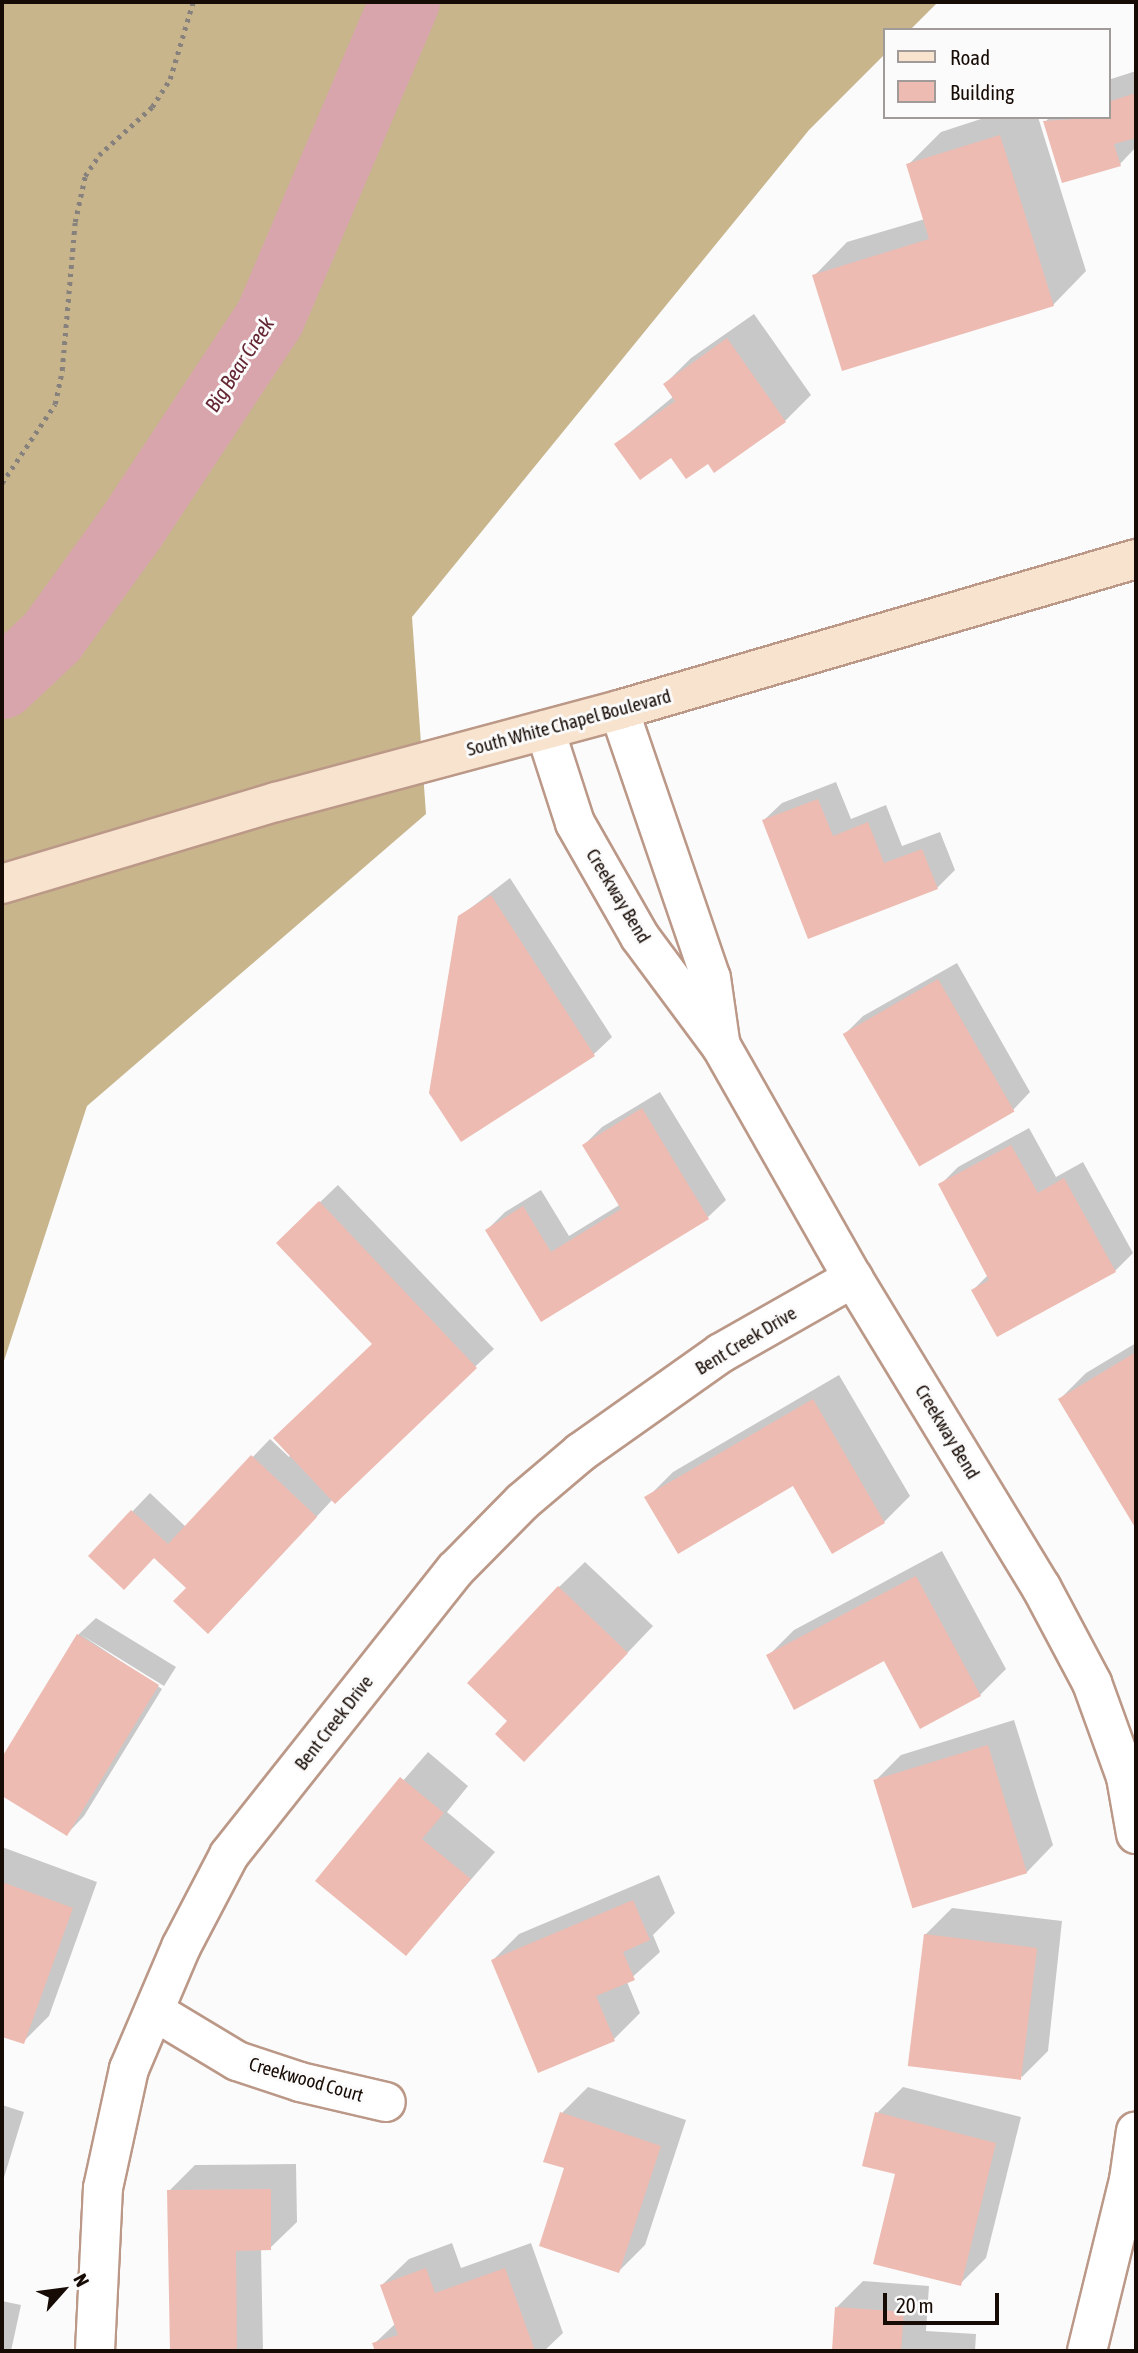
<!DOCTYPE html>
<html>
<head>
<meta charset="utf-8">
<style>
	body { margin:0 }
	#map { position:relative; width:1138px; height:2353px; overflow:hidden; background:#fbfbfb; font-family:"Asap Condensed",sans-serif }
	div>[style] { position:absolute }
	.forest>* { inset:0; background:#c8b58c }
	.shadow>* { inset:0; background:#0003 }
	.river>* { height:70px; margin:-35px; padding:0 35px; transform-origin:35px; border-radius:35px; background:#d7a5ab }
	.building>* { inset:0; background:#edbbb2; transform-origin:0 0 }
	.path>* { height:4.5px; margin-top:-2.25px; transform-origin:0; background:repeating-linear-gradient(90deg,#87817e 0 3.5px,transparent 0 8.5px) }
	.roads { filter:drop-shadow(2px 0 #bb9887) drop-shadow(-2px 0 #bb9887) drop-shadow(0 2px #bb9887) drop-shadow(0 -2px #bb9887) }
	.street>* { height:38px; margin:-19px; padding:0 19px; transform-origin:19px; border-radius:19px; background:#fff }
	.secondary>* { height:38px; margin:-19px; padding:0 19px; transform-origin:19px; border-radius:19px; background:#f7e3ce }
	span { translate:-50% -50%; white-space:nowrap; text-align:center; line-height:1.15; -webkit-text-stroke:6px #fbfbfb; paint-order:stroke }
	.street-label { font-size:19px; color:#170b05 }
	.water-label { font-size:21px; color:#642632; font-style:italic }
	.frame { position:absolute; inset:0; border:4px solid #170b05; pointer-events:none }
	.legend { position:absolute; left:883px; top:28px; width:228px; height:91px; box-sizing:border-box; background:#fbfbfb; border:2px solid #a09b99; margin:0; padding:9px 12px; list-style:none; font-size:21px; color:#170b05 }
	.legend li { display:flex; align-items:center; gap:14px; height:35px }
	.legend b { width:35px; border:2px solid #a09b99 }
	.north { position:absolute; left:28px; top:2255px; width:70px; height:70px; -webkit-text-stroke:5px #fbfbfb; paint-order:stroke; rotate:62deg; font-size:19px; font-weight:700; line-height:28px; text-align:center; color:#170b05 }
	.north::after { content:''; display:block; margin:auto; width:24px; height:32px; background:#170b05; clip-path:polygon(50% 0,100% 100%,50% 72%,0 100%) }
	.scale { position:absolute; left:883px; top:2293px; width:116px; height:32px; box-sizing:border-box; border:4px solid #170b05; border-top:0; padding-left:9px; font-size:21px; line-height:24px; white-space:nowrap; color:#170b05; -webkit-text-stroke:5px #fbfbfb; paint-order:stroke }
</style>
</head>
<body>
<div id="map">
	<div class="forest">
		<i style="clip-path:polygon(2px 2px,938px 2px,910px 30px,884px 30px,884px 55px,809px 130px,412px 617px,426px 814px,87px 1106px,2px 1367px)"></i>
	</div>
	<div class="shadow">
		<i style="clip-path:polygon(1136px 71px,1136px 147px,1120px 164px,1045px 122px,1050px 117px,1108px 117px,1108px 80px)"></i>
		<i style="clip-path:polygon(987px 117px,1038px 117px,1086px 271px,1053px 305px,814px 276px,847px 242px,925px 219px,908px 165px,941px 132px)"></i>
		<i style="clip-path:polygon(754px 314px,811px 395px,785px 421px,708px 462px,616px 444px,674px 396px,665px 384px,691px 358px)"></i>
		<i style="clip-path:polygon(836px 782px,851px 819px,886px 805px,902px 846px,940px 832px,955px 870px,937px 888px,764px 820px,782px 803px)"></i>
		<i style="clip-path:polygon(510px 878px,612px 1037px,594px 1054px,461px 1140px,459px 917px)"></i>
		<i style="clip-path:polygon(957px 963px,1030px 1092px,1013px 1110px,845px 1034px,863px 1016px)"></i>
		<i style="clip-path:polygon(660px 1092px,726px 1200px,708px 1217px,542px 1319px,487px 1230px,505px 1212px,541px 1190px,569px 1236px,621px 1204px,584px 1145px,602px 1127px)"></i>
		<i style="clip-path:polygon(1029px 1128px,1056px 1177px,1083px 1162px,1133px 1253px,1115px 1271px,973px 1290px,988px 1275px,940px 1185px,958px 1167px)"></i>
		<i style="clip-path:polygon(338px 1185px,494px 1349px,333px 1499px,226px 1614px,155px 1556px,90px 1556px,150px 1493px,186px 1527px,270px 1439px,289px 1457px,374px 1343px,296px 1225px)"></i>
		<i style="clip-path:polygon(1136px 1343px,1136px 1525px,1060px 1399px,1086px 1373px)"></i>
		<i style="clip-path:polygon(839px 1375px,910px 1496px,884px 1522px,794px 1484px,647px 1498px,673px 1472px)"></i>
		<i style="clip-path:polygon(942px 1551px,1006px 1669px,980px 1695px,885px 1659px,768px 1656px,794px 1630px)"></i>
		<i style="clip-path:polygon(585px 1562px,653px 1626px,550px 1734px,510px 1721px,559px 1587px)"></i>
		<i style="clip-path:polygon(96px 1618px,176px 1667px,164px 1686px,80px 1634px,162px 1689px,84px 1816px,67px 1834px,2px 1794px,2px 1760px,78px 1635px)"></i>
		<i style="clip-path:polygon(1014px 1720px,1053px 1845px,1027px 1872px,875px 1781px,901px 1755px)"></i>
		<i style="clip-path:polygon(428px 1752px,468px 1786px,447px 1812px,495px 1852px,406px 1954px,317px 1880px)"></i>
		<i style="clip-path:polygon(2px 1847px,97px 1882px,49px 2016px,23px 2042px,2px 2035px)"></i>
		<i style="clip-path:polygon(659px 1875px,675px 1913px,653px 1935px,660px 1952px,627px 1982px,640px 2013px,614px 2039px,493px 1960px,519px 1934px)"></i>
		<i style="clip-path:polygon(952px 1908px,1062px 1921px,1048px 2051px,1022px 2077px,925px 1935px)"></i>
		<i style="clip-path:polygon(588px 2087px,686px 2120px,645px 2245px,619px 2271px,567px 2167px,562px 2113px)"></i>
		<i style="clip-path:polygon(903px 2087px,1021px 2117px,986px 2258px,960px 2284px,877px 2113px)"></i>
		<i style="clip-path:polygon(2px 2105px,24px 2112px,2px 2184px)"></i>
		<i style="clip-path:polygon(296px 2164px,297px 2222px,270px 2248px,261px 2248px,263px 2351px,171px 2351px,169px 2191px,195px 2165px)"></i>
		<i style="clip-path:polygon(452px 2243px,461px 2268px,531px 2243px,563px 2333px,544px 2351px,377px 2351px,374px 2344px,396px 2323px,382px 2285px,409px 2259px)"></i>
		<i style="clip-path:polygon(863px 2281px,929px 2286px,926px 2331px,976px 2334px,975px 2351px,834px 2351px,837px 2307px)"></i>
		<i style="clip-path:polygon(2px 2301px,21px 2305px,11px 2351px,2px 2351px)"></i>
	</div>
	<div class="river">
		<i style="left:2px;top:684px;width:69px;rotate:-43.2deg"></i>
		<i style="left:52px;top:637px;width:135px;rotate:-54.1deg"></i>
		<i style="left:131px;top:528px;width:252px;rotate:-56.5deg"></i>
		<i style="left:270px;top:318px;width:344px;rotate:-66.9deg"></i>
	</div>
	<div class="building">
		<i style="clip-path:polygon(1136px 93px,1136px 138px,1114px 144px,1121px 166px,1062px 183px,1043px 121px,1108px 117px,1108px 102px)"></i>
		<i style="clip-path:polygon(1000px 135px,1054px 306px,842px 371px,812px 275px,929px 239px,906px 164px)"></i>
		<i style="clip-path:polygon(727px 338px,786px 422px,714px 473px,708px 464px,686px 479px,671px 458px,640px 480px,614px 444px,675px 401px,663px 384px)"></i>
		<i style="clip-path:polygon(818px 799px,833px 836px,868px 822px,884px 863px,922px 849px,938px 889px,808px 939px,762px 820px)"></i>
		<i style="clip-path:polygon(491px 895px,595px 1056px,461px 1142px,429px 1093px,458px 916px)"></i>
		<i style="left:938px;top:979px;width:153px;height:110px;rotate:60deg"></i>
		<i style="clip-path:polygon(642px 1108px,709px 1219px,541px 1322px,485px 1230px,523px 1206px,551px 1252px,621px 1209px,582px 1145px)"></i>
		<i style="clip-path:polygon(1011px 1145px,1038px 1193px,1064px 1178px,1116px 1272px,997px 1337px,971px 1290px,989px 1280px,938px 1184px)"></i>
		<i style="clip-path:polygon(319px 1201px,477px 1368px,335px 1504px,273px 1438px,372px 1344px,276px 1243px)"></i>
		<i style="clip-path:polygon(1136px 1352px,1136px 1529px,1058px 1399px)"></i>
		<i style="clip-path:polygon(813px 1399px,885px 1523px,832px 1554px,793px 1486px,678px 1554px,644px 1497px)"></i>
		<i style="clip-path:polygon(251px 1455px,317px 1517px,208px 1634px,173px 1601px,186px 1588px,154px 1558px,124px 1590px,88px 1556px,131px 1510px,168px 1544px)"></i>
		<i style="clip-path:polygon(916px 1576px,981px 1696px,920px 1729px,884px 1661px,794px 1710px,766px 1655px)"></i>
		<i style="clip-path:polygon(558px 1586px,628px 1653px,524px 1762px,495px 1734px,507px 1721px,467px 1683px)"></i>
		<i style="clip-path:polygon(77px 1634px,159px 1685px,67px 1836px,2px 1796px,2px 1757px)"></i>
		<i style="left:988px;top:1745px;width:134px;height:120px;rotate:73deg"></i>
		<i style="clip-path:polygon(400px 1777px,444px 1813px,422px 1839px,471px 1879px,406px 1956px,315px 1881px)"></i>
		<i style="clip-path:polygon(2px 1882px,73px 1908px,24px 2044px,2px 2037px)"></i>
		<i style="clip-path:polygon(633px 1900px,650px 1940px,623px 1952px,635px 1980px,596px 1996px,615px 2041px,538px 2073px,491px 1960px)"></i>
		<i style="left:924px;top:1934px;width:114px;height:133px;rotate:7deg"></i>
		<i style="clip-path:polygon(560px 2112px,661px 2146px,619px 2273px,539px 2246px,564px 2168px,543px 2162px)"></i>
		<i style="clip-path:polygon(875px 2112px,996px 2143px,961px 2286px,873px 2264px,895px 2174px,862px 2166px)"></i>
		<i style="clip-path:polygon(271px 2189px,271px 2250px,236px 2251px,237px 2351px,170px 2351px,167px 2190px)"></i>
		<i style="clip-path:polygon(426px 2268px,435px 2293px,505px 2268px,535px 2351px,375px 2351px,372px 2343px,398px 2335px,380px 2285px)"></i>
		<i style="left:835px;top:2307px;width:69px;height:44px;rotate:4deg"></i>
	</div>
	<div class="path">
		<i style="left:2px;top:483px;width:95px;rotate:-56.1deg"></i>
		<i style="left:55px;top:404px;width:35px;rotate:-78deg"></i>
		<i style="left:62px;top:370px;width:149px;rotate:-85deg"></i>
		<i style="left:75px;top:222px;width:47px;rotate:-77.7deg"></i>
		<i style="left:85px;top:176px;width:25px;rotate:-56deg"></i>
		<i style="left:99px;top:155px;width:72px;rotate:-42.2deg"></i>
		<i style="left:152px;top:107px;width:33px;rotate:-57deg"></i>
		<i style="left:170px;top:79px;width:80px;rotate:-73.4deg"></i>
	</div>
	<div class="roads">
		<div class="street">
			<i style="left:619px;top:710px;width:283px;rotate:71.1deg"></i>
			<i style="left:711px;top:978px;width:64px;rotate:81.9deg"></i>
			<i style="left:545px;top:730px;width:98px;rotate:72.1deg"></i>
			<i style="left:575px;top:823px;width:131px;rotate:60.3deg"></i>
			<i style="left:640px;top:937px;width:136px;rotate:53.4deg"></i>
			<i style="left:721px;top:1046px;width:267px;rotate:60.4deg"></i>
			<i style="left:853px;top:1278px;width:362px;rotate:58.7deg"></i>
			<i style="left:1041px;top:1587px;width:109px;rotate:62deg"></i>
			<i style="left:1092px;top:1683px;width:100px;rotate:70.1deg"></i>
			<i style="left:1126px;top:1777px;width:58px;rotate:80deg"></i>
			<i style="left:154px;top:2011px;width:97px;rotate:31.1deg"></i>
			<i style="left:237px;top:2061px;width:66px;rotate:18.4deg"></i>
			<i style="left:300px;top:2082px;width:88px;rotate:13.1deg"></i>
			<i style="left:95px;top:2351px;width:163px;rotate:-87.2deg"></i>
			<i style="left:103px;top:2188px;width:122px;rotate:-77.7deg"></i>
			<i style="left:129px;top:2069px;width:133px;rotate:-66.9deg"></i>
			<i style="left:181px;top:1947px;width:104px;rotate:-62.4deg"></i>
			<i style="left:229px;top:1855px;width:364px;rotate:-51.6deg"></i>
			<i style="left:455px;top:1570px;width:95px;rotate:-45.4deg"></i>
			<i style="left:522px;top:1502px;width:77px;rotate:-40.3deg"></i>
			<i style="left:581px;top:1452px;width:171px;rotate:-35.3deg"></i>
			<i style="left:721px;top:1353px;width:152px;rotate:-29.6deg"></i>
			<i style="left:1087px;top:2351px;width:176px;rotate:-76.2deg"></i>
			<i style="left:1129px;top:2180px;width:49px;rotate:-81.9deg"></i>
		</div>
		<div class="secondary">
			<i style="left:2px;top:884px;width:286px;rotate:-16.7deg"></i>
			<i style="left:276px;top:802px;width:355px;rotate:-15deg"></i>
			<i style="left:619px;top:710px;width:539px;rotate:-16.28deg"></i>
		</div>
	</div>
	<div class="street-label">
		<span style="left:569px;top:723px;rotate:-15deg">South White Chapel Boulevard</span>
		<span style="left:618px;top:896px;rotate:59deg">Creekway Bend</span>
		<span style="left:746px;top:1341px;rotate:-31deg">Bent Creek Drive</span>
		<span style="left:947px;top:1432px;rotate:59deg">Creekway Bend</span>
		<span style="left:334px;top:1723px;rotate:-52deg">Bent Creek Drive</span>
		<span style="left:306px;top:2080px;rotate:16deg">Creekwood Court</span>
	</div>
	<div class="water-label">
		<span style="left:239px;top:364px;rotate:-57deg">Big Bear Creek</span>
	</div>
	<div class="frame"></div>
	<ul class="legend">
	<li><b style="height:9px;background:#f7e3ce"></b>Road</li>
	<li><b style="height:19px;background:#edbbb2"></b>Building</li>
	</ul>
	<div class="north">N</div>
	<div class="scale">20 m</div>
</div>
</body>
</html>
